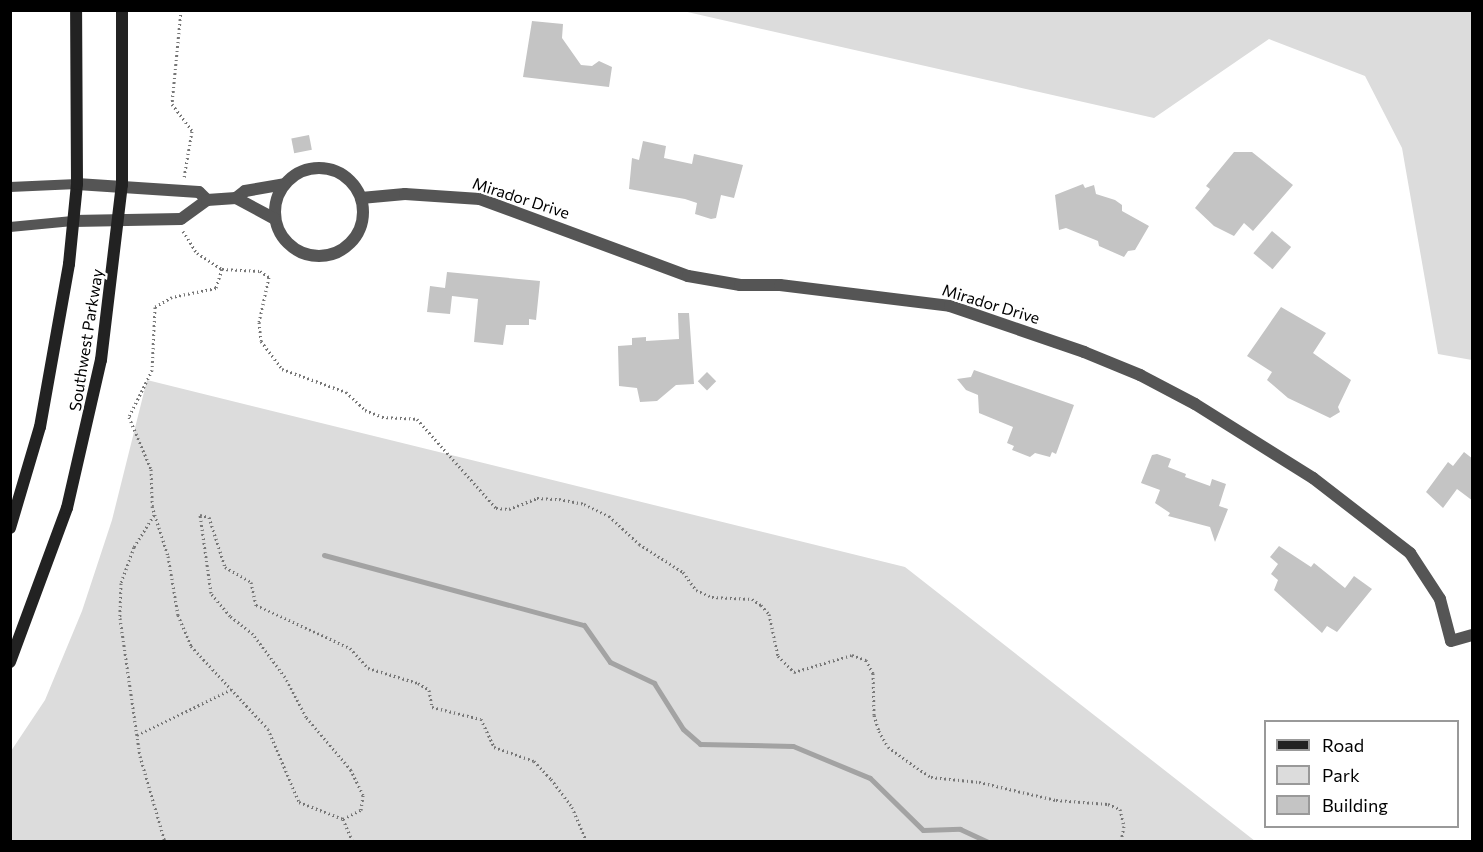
<!DOCTYPE html>
<html>
<head>
<meta charset="utf-8">
<style>
	body { margin:0 }
	#map { position:relative; width:1483px; height:852px; overflow:hidden; background:#fff; font-family:Commissioner,sans-serif }
	div>[style] { position:absolute }
	.green>* { inset:0; background:#dcdcdc }
	.stream>* { height:5px; margin:-2.5px; padding:0 2.5px; transform-origin:2.5px; border-radius:2.5px; background:#a3a3a3 }
	.building>* { inset:0; background:#c4c4c4; transform-origin:0 0 }
	.path>* { height:3px; margin-top:-1.5px; transform-origin:0; background:repeating-linear-gradient(90deg,#777 0 1.5px,transparent 0 4.5px) }
	.lane>* { height:10px; margin:-5px; padding:0 5px; transform-origin:5px; border-radius:5px; background:#555 }
	.street>* { height:12px; margin:-6px; padding:0 6px; transform-origin:6px; border-radius:6px; background:#555 }
	.street>.ring { margin:-6px; padding:0; box-sizing:content-box; background:none; border:12px solid #555; border-radius:50% }
	.secondary>* { height:12px; margin:-6px; padding:0 6px; transform-origin:6px; border-radius:6px; background:#222 }
	span { translate:-50% -50%; white-space:nowrap; text-align:center; line-height:1.15; -webkit-text-stroke:4.5px #fff; paint-order:stroke }
	.street-label { font-size:16px; color:#000 }
	.frame { position:absolute; inset:0; border:12px solid #000; pointer-events:none }
	.legend { position:absolute; left:1264px; top:720px; width:195px; height:108px; box-sizing:border-box; background:#fff; border:2px solid #999; margin:0; padding:8px 10px; list-style:none; font-size:18px; color:#000 }
	.legend li { display:flex; align-items:center; gap:12px; height:30px }
	.legend b { width:30px; border:2px solid #999 }
</style>
</head>
<body>
<div id="map">
	<div class="green">
		<i style="clip-path:polygon(683px 11px,1472px 11px,1472px 360px,1438px 354px,1402px 148px,1365px 76px,1269px 39px,1154px 118px)"></i>
		<i style="clip-path:polygon(147px 380px,905px 567px,1255px 841px,11px 841px,11px 751px,45px 700px,82px 611px,112px 520px)"></i>
	</div>
	<div class="stream">
		<i style="left:324px;top:555px;width:269px;rotate:15.1deg"></i>
		<i style="left:584px;top:625px;width:45px;rotate:54.9deg"></i>
		<i style="left:610px;top:662px;width:49px;rotate:25.5deg"></i>
		<i style="left:654px;top:683px;width:54px;rotate:57.8deg"></i>
		<i style="left:683px;top:729px;width:23px;rotate:41deg"></i>
		<i style="left:700px;top:744px;width:93px;rotate:1.2deg"></i>
		<i style="left:793px;top:746px;width:83px;rotate:22.6deg"></i>
		<i style="left:870px;top:778px;width:74px;rotate:44.5deg"></i>
		<i style="left:923px;top:830px;width:37px;rotate:-2deg"></i>
		<i style="left:960px;top:829px;width:31px;rotate:25deg"></i>
	</div>
	<div class="building">
		<i style="clip-path:polygon(532px 21px,563px 24px,562px 38px,581px 65px,592px 66px,599px 61px,612px 67px,609px 87px,523px 77px)"></i>
		<i style="left:309px;top:135px;width:15px;height:18px;rotate:79deg"></i>
		<i style="clip-path:polygon(643px 141px,666px 146px,664px 158px,692px 164px,694px 154px,743px 165px,734px 198px,721px 195px,716px 218px,711px 219px,695px 214px,697px 203px,685px 199px,629px 189px,632px 158px,639px 160px)"></i>
		<i style="clip-path:polygon(1234px 152px,1252px 152px,1293px 185px,1253px 231px,1244px 223px,1234px 236px,1214px 226px,1195px 208px,1210px 189px,1206px 186px)"></i>
		<i style="clip-path:polygon(1083px 184px,1085px 188px,1094px 185px,1096px 194px,1115px 200px,1122px 205px,1122px 211px,1149px 226px,1135px 250px,1128px 251px,1124px 257px,1099px 246px,1098px 241px,1066px 228px,1059px 230px,1055px 195px)"></i>
		<i style="left:1272px;top:231px;width:25px;height:29px;rotate:40deg"></i>
		<i style="clip-path:polygon(447px 272px,540px 281px,536px 320px,529px 319px,529px 325px,506px 325px,503px 345px,474px 342px,478px 299px,452px 296px,450px 314px,427px 312px,430px 286px,445px 288px)"></i>
		<i style="clip-path:polygon(1281px 307px,1326px 333px,1313px 353px,1351px 380px,1338px 407px,1340px 412px,1330px 418px,1288px 398px,1267px 380px,1272px 372px,1247px 356px)"></i>
		<i style="clip-path:polygon(678px 313px,689px 313px,694px 384px,676px 385px,657px 401px,640px 402px,637px 388px,619px 386px,618px 346px,632px 345px,632px 338px,646px 337px,646px 341px,679px 339px)"></i>
		<i style="clip-path:polygon(974px 370px,1074px 405px,1056px 454px,1052px 452px,1050px 457px,1035px 453px,1030px 457px,1012px 450px,1014px 446px,1007px 443px,1013px 427px,979px 413px,978px 395px,966px 390px,957px 379px,971px 377px)"></i>
		<i style="left:707px;top:372px;width:13px;height:13px;rotate:45deg"></i>
		<i style="clip-path:polygon(1464px 452px,1473px 459px,1473px 501px,1457px 489px,1443px 508px,1426px 492px,1448px 462px,1453px 466px)"></i>
		<i style="clip-path:polygon(1157px 454px,1171px 459px,1168px 467px,1186px 474px,1185px 477px,1210px 486px,1212px 479px,1226px 484px,1219px 506px,1228px 509px,1215px 542px,1210px 527px,1168px 516px,1170px 513px,1155px 503px,1160px 490px,1141px 483px,1152px 455px)"></i>
		<i style="clip-path:polygon(1279px 546px,1311px 567px,1314px 563px,1345px 588px,1354px 576px,1372px 589px,1337px 632px,1327px 626px,1322px 633px,1274px 590px,1278px 580px,1271px 574px,1278px 564px,1270px 557px)"></i>
	</div>
	<div class="path">
		<i style="left:181px;top:10px;width:94px;rotate:95.5deg"></i>
		<i style="left:172px;top:104px;width:34px;rotate:53deg"></i>
		<i style="left:192px;top:131px;width:48px;rotate:99.7deg"></i>
		<i style="left:183px;top:231px;width:26px;rotate:58deg"></i>
		<i style="left:197px;top:253px;width:30px;rotate:33deg"></i>
		<i style="left:222px;top:269px;width:20px;rotate:108deg"></i>
		<i style="left:216px;top:288px;width:45px;rotate:168.4deg"></i>
		<i style="left:172px;top:297px;width:20px;rotate:150deg"></i>
		<i style="left:155px;top:307px;width:63px;rotate:92.7deg"></i>
		<i style="left:152px;top:370px;width:52px;rotate:116.1deg"></i>
		<i style="left:129px;top:417px;width:56px;rotate:67.1deg"></i>
		<i style="left:151px;top:469px;width:37px;rotate:88deg"></i>
		<i style="left:152px;top:506px;width:52px;rotate:72.3deg"></i>
		<i style="left:168px;top:556px;width:60px;rotate:80.4deg"></i>
		<i style="left:178px;top:615px;width:34px;rotate:67deg"></i>
		<i style="left:191px;top:646px;width:113px;rotate:47.1deg"></i>
		<i style="left:268px;top:729px;width:79px;rotate:67deg"></i>
		<i style="left:299px;top:802px;width:47px;rotate:21.1deg"></i>
		<i style="left:343px;top:819px;width:25px;rotate:67deg"></i>
		<i style="left:222px;top:269px;width:38px;rotate:3deg"></i>
		<i style="left:260px;top:271px;width:11px;rotate:34deg"></i>
		<i style="left:269px;top:277px;width:46px;rotate:102.5deg"></i>
		<i style="left:259px;top:322px;width:19px;rotate:84deg"></i>
		<i style="left:261px;top:341px;width:35px;rotate:53deg"></i>
		<i style="left:282px;top:369px;width:68px;rotate:19.8deg"></i>
		<i style="left:346px;top:392px;width:26px;rotate:43deg"></i>
		<i style="left:365px;top:410px;width:18px;rotate:22deg"></i>
		<i style="left:382px;top:417px;width:35px;rotate:3deg"></i>
		<i style="left:417px;top:419px;width:119px;rotate:48.4deg"></i>
		<i style="left:496px;top:508px;width:13px;rotate:4deg"></i>
		<i style="left:509px;top:509px;width:30px;rotate:-21deg"></i>
		<i style="left:537px;top:498px;width:22px;rotate:3deg"></i>
		<i style="left:559px;top:499px;width:25px;rotate:11deg"></i>
		<i style="left:584px;top:504px;width:28px;rotate:26deg"></i>
		<i style="left:609px;top:516px;width:41px;rotate:43deg"></i>
		<i style="left:639px;top:544px;width:52px;rotate:32.5deg"></i>
		<i style="left:683px;top:572px;width:22px;rotate:54deg"></i>
		<i style="left:696px;top:590px;width:17px;rotate:24deg"></i>
		<i style="left:712px;top:597px;width:40px;rotate:2.9deg"></i>
		<i style="left:752px;top:599px;width:11px;rotate:34deg"></i>
		<i style="left:761px;top:605px;width:12px;rotate:48deg"></i>
		<i style="left:769px;top:614px;width:43px;rotate:77.9deg"></i>
		<i style="left:778px;top:656px;width:23px;rotate:45deg"></i>
		<i style="left:794px;top:672px;width:60px;rotate:-16.3deg"></i>
		<i style="left:852px;top:655px;width:15px;rotate:20deg"></i>
		<i style="left:866px;top:660px;width:15px;rotate:62deg"></i>
		<i style="left:873px;top:673px;width:42px;rotate:88.6deg"></i>
		<i style="left:874px;top:715px;width:17px;rotate:73deg"></i>
		<i style="left:879px;top:731px;width:18px;rotate:61deg"></i>
		<i style="left:888px;top:747px;width:36px;rotate:36deg"></i>
		<i style="left:917px;top:768px;width:17px;rotate:33deg"></i>
		<i style="left:931px;top:777px;width:48px;rotate:5.9deg"></i>
		<i style="left:979px;top:782px;width:79px;rotate:13.2deg"></i>
		<i style="left:1056px;top:800px;width:52px;rotate:4.4deg"></i>
		<i style="left:1108px;top:804px;width:13px;rotate:23deg"></i>
		<i style="left:1120px;top:809px;width:17px;rotate:77deg"></i>
		<i style="left:1124px;top:826px;width:16px;rotate:101deg"></i>
		<i style="left:154px;top:515px;width:38px;rotate:122deg"></i>
		<i style="left:134px;top:547px;width:38px;rotate:110deg"></i>
		<i style="left:121px;top:583px;width:35px;rotate:92deg"></i>
		<i style="left:120px;top:618px;width:139px;rotate:81.8deg"></i>
		<i style="left:140px;top:756px;width:90px;rotate:73.8deg"></i>
		<i style="left:137px;top:735px;width:106px;rotate:-25.8deg"></i>
		<i style="left:343px;top:819px;width:20px;rotate:-27deg"></i>
		<i style="left:361px;top:810px;width:15px;rotate:-82deg"></i>
		<i style="left:363px;top:795px;width:28px;rotate:-116deg"></i>
		<i style="left:351px;top:770px;width:70px;rotate:-130.3deg"></i>
		<i style="left:306px;top:717px;width:45px;rotate:-117.7deg"></i>
		<i style="left:285px;top:677px;width:54px;rotate:-126.7deg"></i>
		<i style="left:253px;top:634px;width:29px;rotate:-142deg"></i>
		<i style="left:230px;top:616px;width:30px;rotate:-130deg"></i>
		<i style="left:211px;top:593px;width:79px;rotate:-98deg"></i>
		<i style="left:200px;top:515px;width:9px;rotate:13deg"></i>
		<i style="left:209px;top:517px;width:52px;rotate:72.3deg"></i>
		<i style="left:225px;top:567px;width:30px;rotate:30deg"></i>
		<i style="left:251px;top:582px;width:24px;rotate:78deg"></i>
		<i style="left:256px;top:605px;width:103px;rotate:24.6deg"></i>
		<i style="left:350px;top:648px;width:27px;rotate:48deg"></i>
		<i style="left:368px;top:668px;width:52px;rotate:16.7deg"></i>
		<i style="left:418px;top:683px;width:13px;rotate:32deg"></i>
		<i style="left:429px;top:690px;width:17px;rotate:80deg"></i>
		<i style="left:432px;top:707px;width:50px;rotate:13.8deg"></i>
		<i style="left:481px;top:719px;width:31px;rotate:65deg"></i>
		<i style="left:494px;top:747px;width:42px;rotate:19.3deg"></i>
		<i style="left:534px;top:761px;width:25px;rotate:47deg"></i>
		<i style="left:551px;top:779px;width:35px;rotate:53deg"></i>
		<i style="left:572px;top:807px;width:38px;rotate:67deg"></i>
	</div>
	<div class="lane">
		<i style="left:10px;top:187px;width:67px;rotate:-2.6deg"></i>
		<i style="left:10px;top:227px;width:63px;rotate:-5.4deg"></i>
	</div>
	<div class="street">
		<i class="ring" style="left:275px;top:168px;width:76px;height:76px"></i>
		<i style="left:77px;top:184px;width:122px;rotate:3.8deg"></i>
		<i style="left:199px;top:192px;width:11px;rotate:45deg"></i>
		<i style="left:236px;top:198px;width:11px;rotate:-38deg"></i>
		<i style="left:245px;top:191px;width:40px;rotate:-10deg"></i>
		<i style="left:361px;top:198px;width:44px;rotate:-5.2deg"></i>
		<i style="left:405px;top:194px;width:75px;rotate:3.8deg"></i>
		<i style="left:480px;top:199px;width:222px;rotate:20.3deg"></i>
		<i style="left:688px;top:276px;width:53px;rotate:9.8deg"></i>
		<i style="left:740px;top:285px;width:40px"></i>
		<i style="left:780px;top:285px;width:171px;rotate:7deg"></i>
		<i style="left:950px;top:306px;width:142px;rotate:18.9deg"></i>
		<i style="left:1084px;top:352px;width:61px;rotate:22.3deg"></i>
		<i style="left:1140px;top:375px;width:62px;rotate:27.8deg"></i>
		<i style="left:1195px;top:404px;width:139px;rotate:32.1deg"></i>
		<i style="left:1313px;top:478px;width:123px;rotate:37.7deg"></i>
		<i style="left:1410px;top:553px;width:55px;rotate:56.9deg"></i>
		<i style="left:1440px;top:599px;width:43px;rotate:75.3deg"></i>
		<i style="left:1451px;top:641px;width:22px;rotate:-16deg"></i>
		<i style="left:73px;top:221px;width:108px;rotate:-1.1deg"></i>
		<i style="left:181px;top:219px;width:32px;rotate:-36deg"></i>
		<i style="left:207px;top:200px;width:29px;rotate:-4deg"></i>
		<i style="left:236px;top:198px;width:44px;rotate:28.3deg"></i>
	</div>
	<div class="secondary">
		<i style="left:10px;top:528px;width:105px;rotate:-73.5deg"></i>
		<i style="left:40px;top:427px;width:166px;rotate:-79.9deg"></i>
		<i style="left:69px;top:264px;width:80px;rotate:-84.3deg"></i>
		<i style="left:77px;top:184px;width:174px;rotate:-90.3deg"></i>
		<i style="left:10px;top:662px;width:164px;rotate:-69.7deg"></i>
		<i style="left:67px;top:508px;width:152px;rotate:-77.1deg"></i>
		<i style="left:101px;top:360px;width:176px;rotate:-83.2deg"></i>
		<i style="left:122px;top:185px;width:175px;rotate:-90deg"></i>
	</div>
	<div class="street-label">
		<span style="left:521px;top:198px;rotate:18deg">Mirador Drive</span>
		<span style="left:991px;top:304px;rotate:17deg">Mirador Drive</span>
		<span style="left:86px;top:340px;rotate:-81deg">Southwest Parkway</span>
	</div>
	<div class="frame"></div>
	<ul class="legend">
	<li><b style="height:8px;background:#222"></b>Road</li>
	<li><b style="height:16px;background:#dcdcdc"></b>Park</li>
	<li><b style="height:16px;background:#c4c4c4"></b>Building</li>
	</ul>
</div>
</body>
</html>
